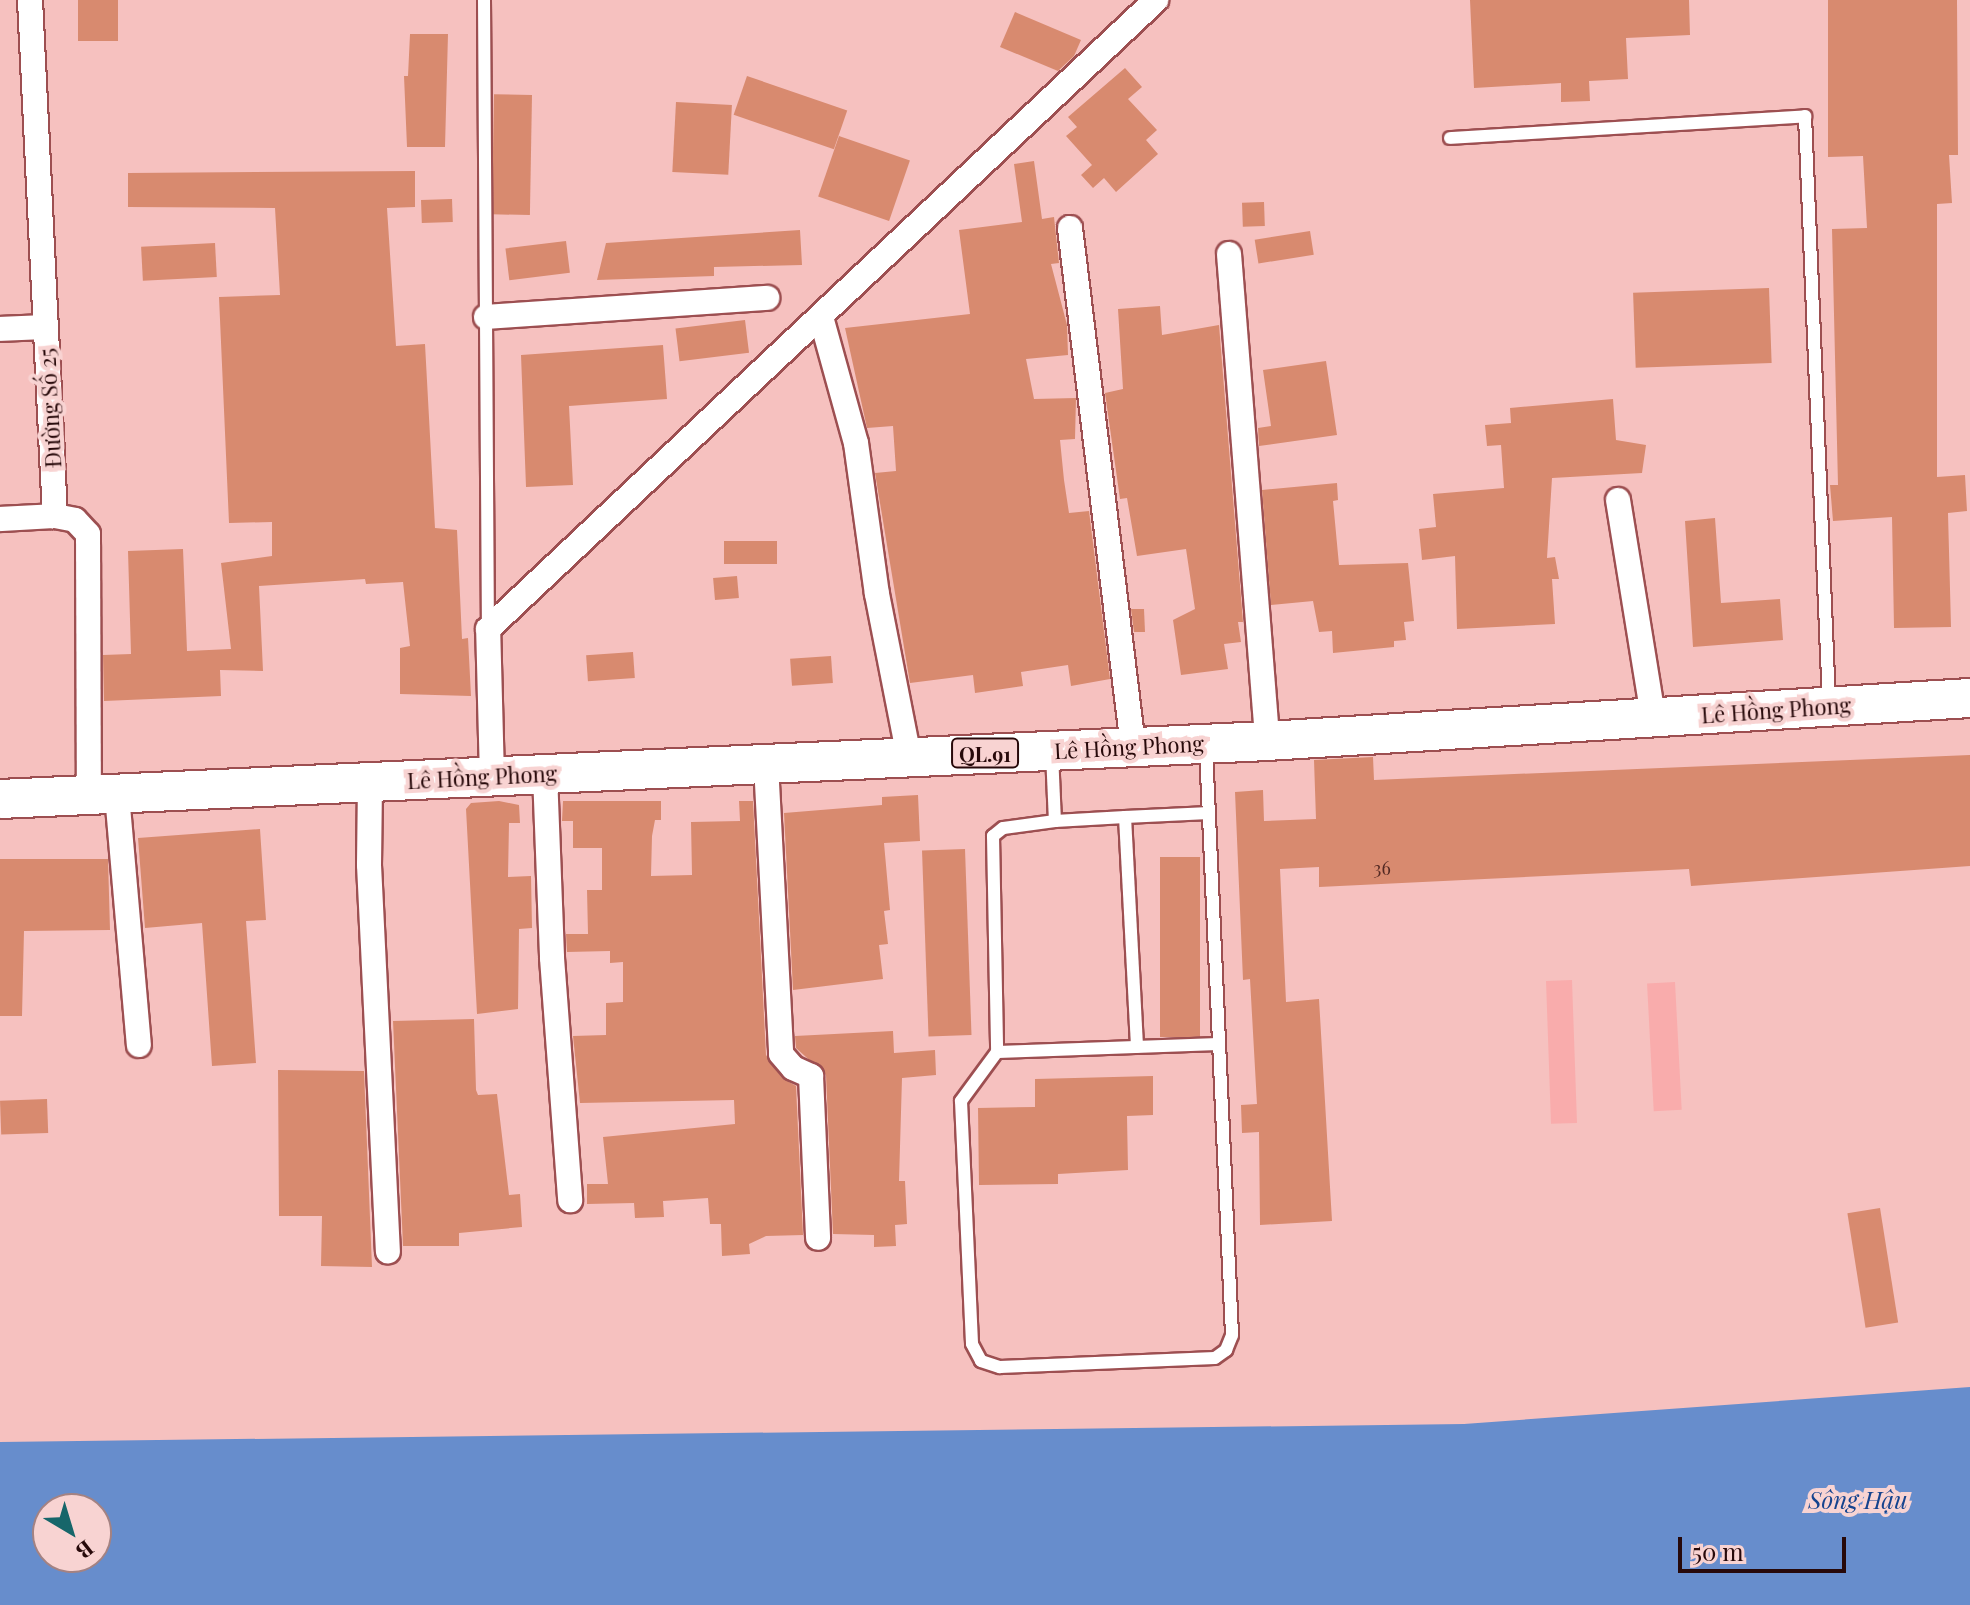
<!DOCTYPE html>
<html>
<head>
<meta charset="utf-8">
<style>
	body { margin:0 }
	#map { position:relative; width:1970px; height:1605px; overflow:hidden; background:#f6c1bf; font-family:"Playfair Display",serif }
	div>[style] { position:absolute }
	.built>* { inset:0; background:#f9acac; transform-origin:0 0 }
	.water>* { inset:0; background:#678dcc }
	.building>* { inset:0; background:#d88a6f; transform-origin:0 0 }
	.roads { filter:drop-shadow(2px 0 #9d4f51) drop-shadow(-2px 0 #9d4f51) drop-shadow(0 2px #9d4f51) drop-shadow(0 -2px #9d4f51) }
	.service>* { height:12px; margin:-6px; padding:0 6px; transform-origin:6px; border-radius:6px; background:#fff }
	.minor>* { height:24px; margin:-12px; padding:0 12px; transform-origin:12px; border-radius:12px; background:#fff }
	.trunk>* { height:38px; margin:-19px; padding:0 19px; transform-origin:19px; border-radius:19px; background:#fff }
	span { translate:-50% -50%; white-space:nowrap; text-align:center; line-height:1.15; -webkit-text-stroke:8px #f8d3d2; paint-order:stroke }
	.number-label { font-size:18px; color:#532923 }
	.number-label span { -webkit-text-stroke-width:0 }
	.shield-label span { padding:2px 6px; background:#f8d3d2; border:2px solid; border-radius:6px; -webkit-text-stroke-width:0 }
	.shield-label { font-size:20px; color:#27090a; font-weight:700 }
	.street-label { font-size:22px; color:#27090a }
	.water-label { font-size:24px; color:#15438e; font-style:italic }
	.north { position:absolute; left:32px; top:1493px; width:80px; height:80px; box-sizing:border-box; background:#f8d3d2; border:2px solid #a48282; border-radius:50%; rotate:142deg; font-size:22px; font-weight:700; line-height:32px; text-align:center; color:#27090a }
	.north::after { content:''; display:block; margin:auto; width:28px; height:36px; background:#17666a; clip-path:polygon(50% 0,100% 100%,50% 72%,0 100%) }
	.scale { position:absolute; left:1678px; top:1537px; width:168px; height:36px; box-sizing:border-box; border:4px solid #27090a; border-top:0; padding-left:10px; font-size:24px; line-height:28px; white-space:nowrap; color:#27090a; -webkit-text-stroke:6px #f8d3d2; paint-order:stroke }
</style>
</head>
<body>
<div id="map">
	<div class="built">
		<i style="left:1572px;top:980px;width:143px;height:26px;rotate:88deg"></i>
		<i style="left:1675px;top:982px;width:128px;height:28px;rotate:87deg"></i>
	</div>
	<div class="water">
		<i style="clip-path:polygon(evenodd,1970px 1387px,1970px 1605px,0 1605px,0 1442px,1464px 1424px,1970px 1387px,48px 1509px,96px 1509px,96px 1557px,48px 1557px,48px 1509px)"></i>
	</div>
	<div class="building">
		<i style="left:78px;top:0;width:40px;height:41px"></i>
		<i style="clip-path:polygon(1470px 0,1689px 0,1690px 35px,1626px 38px,1628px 79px,1589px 81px,1590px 101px,1561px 102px,1561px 83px,1474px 88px)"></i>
		<i style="clip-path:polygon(1828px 0,1957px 0,1958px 155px,1949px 155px,1952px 203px,1937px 204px,1937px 477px,1965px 475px,1967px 511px,1948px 513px,1951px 627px,1894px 628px,1892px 517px,1833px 521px,1830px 485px,1838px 485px,1832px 229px,1867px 228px,1863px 156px,1828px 157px)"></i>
		<i style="clip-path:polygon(1015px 12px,1081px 40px,1074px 56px,1058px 71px,1000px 47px)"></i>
		<i style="clip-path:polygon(410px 34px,448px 34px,445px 147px,407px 147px,404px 76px,408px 76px)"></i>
		<i style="clip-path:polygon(1125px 68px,1142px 87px,1128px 99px,1157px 130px,1146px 140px,1158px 154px,1116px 192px,1104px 178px,1093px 188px,1081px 175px,1092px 165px,1066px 136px,1077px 127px,1068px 117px)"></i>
		<i style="left:747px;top:76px;width:106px;height:41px;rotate:19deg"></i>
		<i style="left:532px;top:95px;width:120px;height:38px;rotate:91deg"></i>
		<i style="left:676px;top:102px;width:56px;height:70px;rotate:3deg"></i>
		<i style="left:839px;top:136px;width:75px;height:64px;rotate:19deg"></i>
		<i style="clip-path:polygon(1034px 161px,1042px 219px,1054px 217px,1059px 263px,1051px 264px,1067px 325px,1068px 355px,1026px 359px,1034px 399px,1076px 398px,1075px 439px,1060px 440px,1064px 480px,1069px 513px,1089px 511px,1110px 679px,1071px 686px,1068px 665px,1021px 672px,1023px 686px,975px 693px,973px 675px,910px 683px,875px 473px,896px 471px,893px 426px,867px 428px,845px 328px,970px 314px,959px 230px,1022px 222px,1014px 164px)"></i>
		<i style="clip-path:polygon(415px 171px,415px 207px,387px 208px,396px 346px,425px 344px,435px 528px,457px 530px,462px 639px,468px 638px,471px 696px,400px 694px,400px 648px,410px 646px,403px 582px,366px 584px,365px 579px,259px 586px,263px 671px,220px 670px,221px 696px,104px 701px,103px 655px,131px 654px,128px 551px,183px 549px,187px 651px,231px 649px,221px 563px,272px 556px,272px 522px,229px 523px,219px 297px,280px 295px,275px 208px,128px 207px,128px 173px)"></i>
		<i style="left:452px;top:199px;width:23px;height:31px;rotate:88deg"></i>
		<i style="left:1264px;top:202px;width:24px;height:22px;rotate:88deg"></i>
		<i style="clip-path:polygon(800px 230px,802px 265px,714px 267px,714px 276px,597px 280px,606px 243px)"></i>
		<i style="left:1310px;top:231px;width:24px;height:56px;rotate:81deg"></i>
		<i style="left:566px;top:241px;width:32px;height:61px;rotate:83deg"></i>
		<i style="left:215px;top:243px;width:34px;height:74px;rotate:87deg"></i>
		<i style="left:1769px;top:288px;width:75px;height:136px;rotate:88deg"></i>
		<i style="clip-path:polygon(1160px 306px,1162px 335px,1219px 325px,1243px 622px,1238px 622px,1241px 642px,1224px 644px,1228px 669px,1181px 675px,1173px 620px,1195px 609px,1186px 549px,1137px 556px,1127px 498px,1120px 499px,1105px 393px,1123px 389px,1118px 309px)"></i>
		<i style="left:745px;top:320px;width:33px;height:70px;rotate:83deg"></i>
		<i style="clip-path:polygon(663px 345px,667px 399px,569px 406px,573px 485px,526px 487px,521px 355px)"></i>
		<i style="clip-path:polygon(1326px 361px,1337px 435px,1259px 446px,1258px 428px,1271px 426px,1263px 370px)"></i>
		<i style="clip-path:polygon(1613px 399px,1616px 440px,1646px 445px,1642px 473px,1552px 478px,1547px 558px,1555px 557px,1559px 579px,1552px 579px,1555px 624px,1457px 629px,1455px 556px,1422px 560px,1419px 529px,1436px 527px,1433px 494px,1504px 488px,1501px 445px,1487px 446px,1485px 425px,1511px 423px,1510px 408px)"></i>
		<i style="clip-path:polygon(1337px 483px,1338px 500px,1333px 501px,1339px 565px,1408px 563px,1414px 621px,1404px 622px,1406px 640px,1394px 641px,1394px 647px,1333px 653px,1332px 631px,1319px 632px,1313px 601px,1271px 605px,1262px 490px)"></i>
		<i style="clip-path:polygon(1715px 518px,1721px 603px,1780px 599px,1783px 640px,1693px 647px,1685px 521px)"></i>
		<i style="left:724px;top:541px;width:53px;height:23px"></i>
		<i style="left:737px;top:576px;width:22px;height:24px;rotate:85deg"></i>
		<i style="clip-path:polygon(1131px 609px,1144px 609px,1145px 632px,1134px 632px)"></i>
		<i style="left:633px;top:652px;width:26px;height:47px;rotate:86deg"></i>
		<i style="left:831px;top:656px;width:27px;height:41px;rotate:86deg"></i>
		<i style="clip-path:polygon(1970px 755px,1970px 866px,1691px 886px,1689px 869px,1319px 887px,1319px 867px,1280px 869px,1286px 1002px,1319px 999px,1332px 1221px,1260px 1225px,1259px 1132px,1242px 1133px,1241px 1105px,1257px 1104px,1250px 979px,1243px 980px,1235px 792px,1263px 790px,1264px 821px,1316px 819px,1314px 760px,1373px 757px,1374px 780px)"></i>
		<i style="clip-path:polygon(918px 795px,920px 841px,884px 843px,890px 910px,884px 911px,888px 944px,879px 945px,883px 979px,793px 990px,784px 813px,882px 805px,882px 797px)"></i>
		<i style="clip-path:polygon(499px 801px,519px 805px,520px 823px,509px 823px,508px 877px,531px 876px,532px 928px,519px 929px,518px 1009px,477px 1014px,466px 809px,471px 803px)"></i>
		<i style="clip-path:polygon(563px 801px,661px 801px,661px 820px,655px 820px,652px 836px,651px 876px,692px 875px,691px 822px,740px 821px,739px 801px,753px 801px,766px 1055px,782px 1078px,796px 1086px,803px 1235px,766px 1236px,749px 1244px,750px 1254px,722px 1256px,721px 1224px,710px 1224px,708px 1198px,663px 1201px,664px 1217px,635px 1218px,634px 1203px,587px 1204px,587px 1184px,608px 1184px,603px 1137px,735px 1124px,734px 1100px,580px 1103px,573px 1036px,606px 1035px,606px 1003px,623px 1002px,623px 962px,610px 963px,610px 951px,567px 952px,566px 934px,588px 934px,587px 890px,602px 890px,602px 848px,573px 848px,573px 821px,562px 821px)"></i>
		<i style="clip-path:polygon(260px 829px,266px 920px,246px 921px,256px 1063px,212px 1066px,202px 923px,145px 928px,138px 838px)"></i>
		<i style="left:965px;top:849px;width:186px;height:43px;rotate:88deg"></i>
		<i style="left:1160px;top:857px;width:40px;height:180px"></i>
		<i style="clip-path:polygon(0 859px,108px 859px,110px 930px,24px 931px,22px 1016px,0 1016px)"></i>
		<i style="clip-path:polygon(474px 1019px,476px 1090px,478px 1095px,497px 1094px,509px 1195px,520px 1194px,522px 1227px,459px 1233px,459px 1246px,403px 1246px,393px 1021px)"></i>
		<i style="clip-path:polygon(893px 1031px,894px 1053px,935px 1050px,936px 1075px,902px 1078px,899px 1181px,905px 1181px,907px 1224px,895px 1225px,896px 1246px,874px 1247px,874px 1235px,833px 1234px,826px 1075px,796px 1048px,795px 1036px)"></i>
		<i style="clip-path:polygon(278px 1070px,364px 1071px,372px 1267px,321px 1266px,322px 1216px,279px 1216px)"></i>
		<i style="clip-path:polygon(1153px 1076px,1153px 1115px,1127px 1116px,1128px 1170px,1058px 1174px,1058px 1184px,979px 1185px,978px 1108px,1035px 1107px,1035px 1079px)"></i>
		<i style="left:47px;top:1099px;width:34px;height:47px;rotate:88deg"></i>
		<i style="left:1880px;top:1208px;width:116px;height:33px;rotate:81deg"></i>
	</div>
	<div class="roads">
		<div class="service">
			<i style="left:484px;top:0;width:629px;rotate:89.64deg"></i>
			<i style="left:1450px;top:138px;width:356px;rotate:-3.5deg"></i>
			<i style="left:1805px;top:116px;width:588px;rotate:87.66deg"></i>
			<i style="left:1052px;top:753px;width:68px;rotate:87.5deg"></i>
			<i style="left:1055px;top:821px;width:52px;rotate:172.3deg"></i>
			<i style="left:1003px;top:828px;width:13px;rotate:141deg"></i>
			<i style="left:993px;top:836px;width:216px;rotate:88.9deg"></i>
			<i style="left:997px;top:1052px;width:61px;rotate:126.3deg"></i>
			<i style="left:961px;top:1101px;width:243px;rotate:87.4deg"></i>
			<i style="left:972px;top:1344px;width:19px;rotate:62deg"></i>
			<i style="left:981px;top:1361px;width:20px;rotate:18deg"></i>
			<i style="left:1000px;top:1367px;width:215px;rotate:-2.4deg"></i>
			<i style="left:1215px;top:1358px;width:14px;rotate:-36deg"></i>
			<i style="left:1226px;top:1350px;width:16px;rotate:-68deg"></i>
			<i style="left:1232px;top:1335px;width:588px;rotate:-92.54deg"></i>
			<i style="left:1125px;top:817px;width:84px;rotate:-2.7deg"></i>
			<i style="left:1055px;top:821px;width:70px;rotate:-3.3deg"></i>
			<i style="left:1125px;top:817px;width:230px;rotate:87deg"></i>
			<i style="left:997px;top:1052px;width:222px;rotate:-2.1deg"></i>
		</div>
		<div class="minor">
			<i style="left:30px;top:0;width:517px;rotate:87.23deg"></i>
			<i style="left:55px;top:516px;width:20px;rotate:11deg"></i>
			<i style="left:75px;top:520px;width:19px;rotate:47deg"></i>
			<i style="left:88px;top:534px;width:262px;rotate:89.8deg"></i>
			<i style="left:1070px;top:228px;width:522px;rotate:83.07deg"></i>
			<i style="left:1229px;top:254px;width:488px;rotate:85.5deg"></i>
			<i style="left:486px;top:317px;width:282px;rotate:-3.9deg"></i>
			<i style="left:821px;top:317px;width:131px;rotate:74.5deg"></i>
			<i style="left:856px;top:443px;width:152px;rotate:82.1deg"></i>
			<i style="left:877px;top:594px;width:166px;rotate:78.9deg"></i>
			<i style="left:0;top:329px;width:45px;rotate:-2.5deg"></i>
			<i style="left:1618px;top:500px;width:220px;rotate:80.8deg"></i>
			<i style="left:0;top:519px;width:55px;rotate:-3.1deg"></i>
			<i style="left:766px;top:764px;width:290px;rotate:87deg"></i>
			<i style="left:781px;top:1054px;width:18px;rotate:49deg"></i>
			<i style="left:793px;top:1068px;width:20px;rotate:24deg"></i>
			<i style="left:811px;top:1076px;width:162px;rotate:87.5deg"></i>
			<i style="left:545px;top:774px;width:184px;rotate:87.8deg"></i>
			<i style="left:552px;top:958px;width:243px;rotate:85.7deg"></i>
			<i style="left:492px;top:777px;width:148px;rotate:-91.5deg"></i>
			<i style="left:488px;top:629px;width:918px;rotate:-43.28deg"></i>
			<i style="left:370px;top:783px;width:82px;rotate:90.7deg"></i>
			<i style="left:369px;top:865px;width:387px;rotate:87.2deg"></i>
			<i style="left:117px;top:795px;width:251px;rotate:85deg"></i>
		</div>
		<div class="trunk">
			<i style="left:0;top:799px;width:1268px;rotate:-2.62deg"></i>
			<i style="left:1267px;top:741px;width:704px;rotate:-3.5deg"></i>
		</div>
	</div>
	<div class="number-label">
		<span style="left:1382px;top:868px">36</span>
	</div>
	<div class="shield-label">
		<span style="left:985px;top:753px">QL.91</span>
	</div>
	<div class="street-label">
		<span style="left:50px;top:408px;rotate:-93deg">Đường Số 25</span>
		<span style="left:1776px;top:710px;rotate:-4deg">Lê Hồng Phong</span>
		<span style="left:1129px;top:747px;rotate:-3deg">Lê Hồng Phong</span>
		<span style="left:482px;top:777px;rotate:-3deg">Lê Hồng Phong</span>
	</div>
	<div class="water-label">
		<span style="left:1858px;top:1500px">Sông Hậu</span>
	</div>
	<div class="north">B</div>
	<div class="scale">50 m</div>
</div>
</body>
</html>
